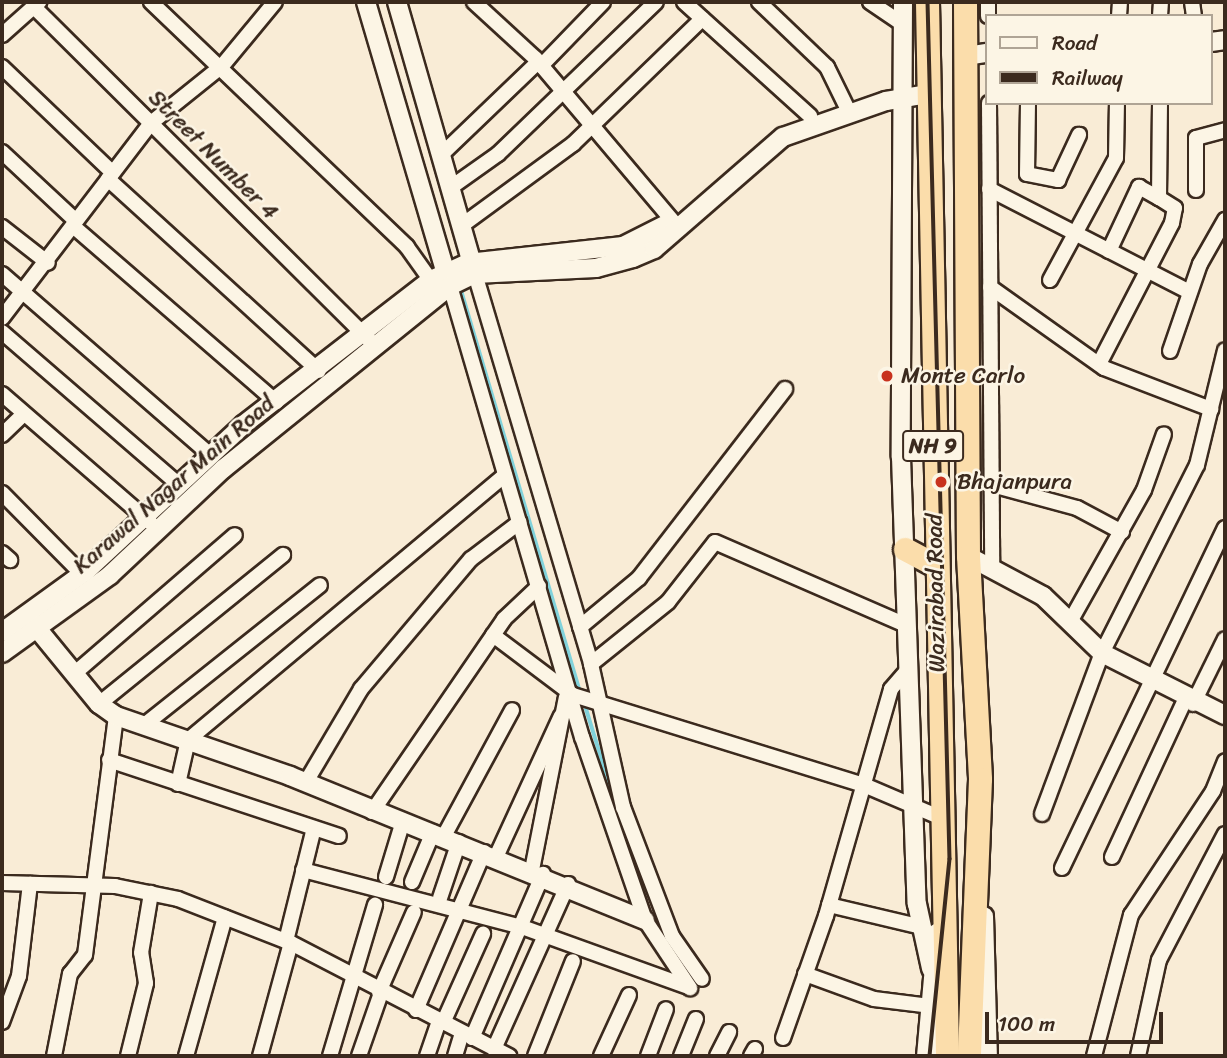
<!DOCTYPE html>
<style>
body{margin:0}
#map{position:relative;width:1227px;height:1058px;overflow:hidden;background:#f9ecd6;font-family:Sriracha,sans-serif}
div>[style]{position:absolute}
[style*='--x']{left:calc(var(--x)*1px);top:calc(var(--y)*1px);width:calc(var(--w)*1px);rotate:calc(var(--a)*1deg)}
.stream>*{height:3.5px;margin:-1.75px;padding:0 1.75px;transform-origin:1.75px;border-radius:1.75px;background:#81d2db}
.roads{filter:drop-shadow(2px 0 #3b2a1e) drop-shadow(-2px 0 #3b2a1e) drop-shadow(0 2px #3b2a1e) drop-shadow(0 -2px #3b2a1e)}
.minor>*{height:14px;margin:-7px;padding:0 7px;transform-origin:7px;border-radius:7px;background:#fcf5e5}
.tertiary>*{height:18px;margin:-9px;padding:0 9px;transform-origin:9px;border-radius:9px;background:#fcf5e5}
.secondary>*{height:19px;margin:-9.5px;padding:0 9.5px;transform-origin:9.5px;border-radius:9.5px;background:#fcf5e5}
.trunk>*{height:23px;margin:-11.5px;padding:0 11.5px;transform-origin:11.5px;border-radius:11.5px;background:#fbddab}
.rail>*{height:3.5px;margin:-1.75px;padding:0 1.75px;transform-origin:1.75px;border-radius:1.75px;background:#3b2a1e}
.dots>*{width:19px;height:19px;translate:-50% -50%;box-sizing:border-box;border:4px solid #fcf5e5;border-radius:50%}
span{translate:-50% -50%;white-space:nowrap;text-align:center;line-height:1.15;-webkit-text-stroke:5px #fcf5e5;paint-order:stroke}
.shield-label span{padding:2px 5px;background:#fcf5e5;border:2px solid;border-radius:5px;-webkit-text-stroke-width:0}
.shield-label{font-size:21px;color:#3b2a1e;font-weight:700}
.street-label{font-size:23px;color:#3b2a1e}
.poi-label{font-size:23px;color:#3b2a1e}
.left{translate:0 -50%;text-align:left}
.frame{position:absolute;inset:0;border:4px solid #3b2a1e;pointer-events:none}
.legend{position:absolute;left:985px;top:14px;width:228px;height:91px;box-sizing:border-box;background:#fcf5e5;border:2px solid #afa495;margin:0;padding:9px 12px;list-style:none;font-size:21px;color:#3b2a1e}
.legend li{display:flex;align-items:center;gap:14px;height:35px}
.legend b{width:35px;border:2px solid #afa495}
.scale{position:absolute;left:985px;top:1012px;width:178px;height:32px;box-sizing:border-box;border:4px solid #3b2a1e;border-top:0;padding-left:9px;font-size:21px;line-height:24px;white-space:nowrap;color:#3b2a1e;-webkit-text-stroke:5px #fcf5e5;paint-order:stroke}
</style>
<div id="map">
<div class="stream">
<i style="--x:375;--y:2;--w:274;--a:73.5"></i>
<i style="--x:461;--y:289;--w:422;--a:73.5"></i>
<i style="--x:584;--y:701;--w:133;--a:72.9"></i>
</div>
<div class="roads">
<div class="minor">
<i style="--x:151;--y:2;--w:354;--a:43.7"></i>
<i style="--x:407;--y:247;--w:52;--a:54.5"></i>
<i style="--x:474;--y:2;--w:83;--a:42.6"></i>
<i style="--x:535;--y:58;--w:221;--a:49.8"></i>
<i style="--x:684;--y:2;--w:170;--a:42.1"></i>
<i style="--x:759;--y:2;--w:94;--a:43.7"></i>
<i style="--x:827;--y:67;--w:52;--a:63.9"></i>
<i style="--x:870;--y:2;--w:40;--a:34"></i>
<i style="--x:988;--y:2;--w:14;--a:90"></i>
<i style="--x:1192;--y:2;--w:14;--a:82"></i>
<i style="--x:34;--y:7;--w:481;--a:44.8"></i>
<i style="--x:1119;--y:16;--w:14;--a:-86"></i>
<i style="--x:1160;--y:16;--w:14;--a:-86"></i>
<i style="--x:2;--y:35;--w:50;--a:-41.7"></i>
<i style="--x:541;--y:66;--w:89;--a:-45.9"></i>
<i style="--x:2;--y:67;--w:153;--a:43.7"></i>
<i style="--x:989;--y:103;--w:462;--a:89.6"></i>
<i style="--x:1028;--y:103;--w:71;--a:90.8"></i>
<i style="--x:1027;--y:174;--w:32;--a:11"></i>
<i style="--x:1058;--y:180;--w:50;--a:-65"></i>
<i style="--x:2;--y:152;--w:101;--a:43"></i>
<i style="--x:441;--y:155;--w:134;--a:-43.8"></i>
<i style="--x:108;--y:179;--w:285;--a:42.3"></i>
<i style="--x:450;--y:188;--w:59;--a:-35.3"></i>
<i style="--x:498;--y:154;--w:219;--a:-43.9"></i>
<i style="--x:989;--y:189;--w:225;--a:27.2"></i>
<i style="--x:1196;--y:190;--w:52;--a:-90"></i>
<i style="--x:1196;--y:138;--w:30;--a:-15"></i>
<i style="--x:73;--y:226;--w:269;--a:40.9"></i>
<i style="--x:461;--y:226;--w:139;--a:-36.2"></i>
<i style="--x:573;--y:144;--w:180;--a:-44.1"></i>
<i style="--x:2;--y:227;--w:58;--a:38"></i>
<i style="--x:1109;--y:251;--w:71;--a:-64.9"></i>
<i style="--x:1139;--y:187;--w:23;--a:29"></i>
<i style="--x:2;--y:274;--w:276;--a:41"></i>
<i style="--x:475;--y:274;--w:407;--a:73.4"></i>
<i style="--x:591;--y:664;--w:147;--a:77.4"></i>
<i style="--x:623;--y:807;--w:138;--a:69.2"></i>
<i style="--x:672;--y:936;--w:52;--a:55.1"></i>
<i style="--x:1050;--y:280;--w:139;--a:-61.6"></i>
<i style="--x:1116;--y:158;--w:55;--a:-89"></i>
<i style="--x:450;--y:286;--w:470;--a:73.7"></i>
<i style="--x:582;--y:737;--w:194;--a:71"></i>
<i style="--x:645;--y:920;--w:82;--a:56.5"></i>
<i style="--x:990;--y:287;--w:140;--a:35.4"></i>
<i style="--x:1104;--y:368;--w:115;--a:21"></i>
<i style="--x:2;--y:318;--w:245;--a:-52.6"></i>
<i style="--x:151;--y:123;--w:91;--a:-38.8"></i>
<i style="--x:222;--y:66;--w:83;--a:-50.4"></i>
<i style="--x:2;--y:332;--w:233;--a:40.8"></i>
<i style="--x:1170;--y:351;--w:92;--a:-71"></i>
<i style="--x:1200;--y:264;--w:51;--a:-60.4"></i>
<i style="--x:1099;--y:364;--w:159;--a:-62.6"></i>
<i style="--x:1172;--y:223;--w:15;--a:-79"></i>
<i style="--x:1175;--y:208;--w:19;--a:-148"></i>
<i style="--x:1159;--y:198;--w:95;--a:-89.4"></i>
<i style="--x:2;--y:394;--w:197;--a:40.9"></i>
<i style="--x:2;--y:435;--w:30;--a:-44"></i>
<i style="--x:992;--y:485;--w:88;--a:15.1"></i>
<i style="--x:1077;--y:508;--w:51;--a:28.1"></i>
<i style="--x:2;--y:493;--w:114;--a:45.4"></i>
<i style="--x:2;--y:553;--w:11;--a:41"></i>
<i style="--x:1071;--y:620;--w:149;--a:-60.7"></i>
<i style="--x:1144;--y:490;--w:59;--a:-70.3"></i>
<i style="--x:580;--y:627;--w:77;--a:-39.7"></i>
<i style="--x:639;--y:578;--w:239;--a:-52.3"></i>
<i style="--x:493;--y:635;--w:100;--a:36.9"></i>
<i style="--x:573;--y:695;--w:305;--a:17.2"></i>
<i style="--x:864;--y:785;--w:82;--a:23.1"></i>
<i style="--x:591;--y:664;--w:99;--a:-38.8"></i>
<i style="--x:668;--y:602;--w:76;--a:-51.9"></i>
<i style="--x:715;--y:542;--w:210;--a:23.5"></i>
<i style="--x:75;--y:673;--w:211;--a:-40.8"></i>
<i style="--x:99;--y:704;--w:237;--a:-39"></i>
<i style="--x:1193;--y:704;--w:72;--a:-63.8"></i>
<i style="--x:143;--y:726;--w:226;--a:-38.5"></i>
<i style="--x:109;--y:760;--w:242;--a:18.3"></i>
<i style="--x:306;--y:782;--w:108;--a:-59.4"></i>
<i style="--x:361;--y:689;--w:170;--a:-49.8"></i>
<i style="--x:471;--y:559;--w:61;--a:-37.1"></i>
<i style="--x:178;--y:784;--w:45;--a:-77.2"></i>
<i style="--x:188;--y:740;--w:413;--a:-39.9"></i>
<i style="--x:372;--y:812;--w:234;--a:-55.6"></i>
<i style="--x:504;--y:619;--w:48;--a:-43.3"></i>
<i style="--x:1042;--y:814;--w:172;--a:-69.6"></i>
<i style="--x:1102;--y:653;--w:211;--a:-63.2"></i>
<i style="--x:1197;--y:465;--w:118;--a:-76.3"></i>
<i style="--x:444;--y:836;--w:143;--a:-61.6"></i>
<i style="--x:496;--y:857;--w:155;--a:-65.3"></i>
<i style="--x:1112;--y:857;--w:173;--a:-65.1"></i>
<i style="--x:1062;--y:868;--w:377;--a:-64.4"></i>
<i style="--x:303;--y:870;--w:226;--a:14.6"></i>
<i style="--x:522;--y:927;--w:177;--a:19.8"></i>
<i style="--x:532;--y:870;--w:176;--a:-78.9"></i>
<i style="--x:386;--y:877;--w:59;--a:-73.1"></i>
<i style="--x:412;--y:882;--w:54;--a:-67.2"></i>
<i style="--x:2;--y:883;--w:113;--a:1.5"></i>
<i style="--x:115;--y:886;--w:64;--a:11.7"></i>
<i style="--x:178;--y:899;--w:121;--a:21.3"></i>
<i style="--x:291;--y:943;--w:246;--a:27.4"></i>
<i style="--x:440;--y:898;--w:59;--a:-71.3"></i>
<i style="--x:829;--y:905;--w:96;--a:13.3"></i>
<i style="--x:286;--y:941;--w:116;--a:-76.1"></i>
<i style="--x:805;--y:974;--w:73;--a:19.9"></i>
<i style="--x:874;--y:999;--w:56;--a:7.1"></i>
<i style="--x:379;--y:992;--w:87;--a:-66.4"></i>
<i style="--x:416;--y:1010;--w:172;--a:-66.7"></i>
<i style="--x:2;--y:1022;--w:49;--a:-69.7"></i>
<i style="--x:19;--y:976;--w:93;--a:-83.2"></i>
<i style="--x:443;--y:1023;--w:98;--a:-65.8"></i>
<i style="--x:472;--y:1038;--w:179;--a:-66.6"></i>
<i style="--x:783;--y:1038;--w:129;--a:-70.6"></i>
<i style="--x:826;--y:916;--w:236;--a:-74"></i>
<i style="--x:891;--y:689;--w:29;--a:-49"></i>
<i style="--x:494;--y:1049;--w:181;--a:-65.8"></i>
<i style="--x:54;--y:1056;--w:84;--a:-79"></i>
<i style="--x:70;--y:974;--w:24;--a:-52"></i>
<i style="--x:85;--y:955;--w:241;--a:-82.6"></i>
<i style="--x:128;--y:1056;--w:75;--a:-76.1"></i>
<i style="--x:146;--y:983;--w:30;--a:-99"></i>
<i style="--x:141;--y:953;--w:61;--a:-80.5"></i>
<i style="--x:186;--y:1056;--w:144;--a:-74.3"></i>
<i style="--x:260;--y:1056;--w:117;--a:-74.7"></i>
<i style="--x:330;--y:1056;--w:158;--a:-73.4"></i>
<i style="--x:359;--y:1056;--w:67;--a:-70.8"></i>
<i style="--x:427;--y:1056;--w:37;--a:-71"></i>
<i style="--x:455;--y:1056;--w:24;--a:-73"></i>
<i style="--x:535;--y:1056;--w:102;--a:-68.2"></i>
<i style="--x:601;--y:1056;--w:67;--a:-65.3"></i>
<i style="--x:648;--y:1056;--w:50;--a:-69"></i>
<i style="--x:681;--y:1056;--w:40;--a:-68"></i>
<i style="--x:717;--y:1056;--w:27;--a:-63"></i>
<i style="--x:751;--y:1056;--w:8;--a:-60"></i>
<i style="--x:1094;--y:1056;--w:146;--a:-75.3"></i>
<i style="--x:1131;--y:915;--w:149;--a:-56.5"></i>
<i style="--x:1213;--y:791;--w:32;--a:-68"></i>
<i style="--x:1138;--y:1056;--w:98;--a:-77.7"></i>
<i style="--x:1159;--y:960;--w:142;--a:-62.4"></i>
</div>
<div class="tertiary">
<i style="--x:366;--y:2;--w:294;--a:73.6"></i>
<i style="--x:397;--y:2;--w:283;--a:74"></i>
<i style="--x:903;--y:2;--w:455;--a:90.3"></i>
<i style="--x:901;--y:457;--w:447;--a:88"></i>
<i style="--x:917;--y:904;--w:66;--a:77.7"></i>
<i style="--x:1211;--y:42;--w:14;--a:-8"></i>
<i style="--x:967;--y:56;--w:20;--a:-9"></i>
<i style="--x:968;--y:556;--w:85;--a:28.1"></i>
<i style="--x:1043;--y:596;--w:82;--a:44"></i>
<i style="--x:1102;--y:653;--w:138;--a:26.8"></i>
<i style="--x:31;--y:621;--w:107;--a:50.7"></i>
<i style="--x:99;--y:704;--w:21;--a:35"></i>
<i style="--x:116;--y:716;--w:184;--a:19"></i>
<i style="--x:290;--y:776;--w:383;--a:22.1"></i>
<i style="--x:2;--y:632;--w:102;--a:-35.9"></i>
<i style="--x:85;--y:572;--w:216;--a:-42.9"></i>
<i style="--x:243;--y:425;--w:235;--a:-37.7"></i>
<i style="--x:429;--y:281;--w:43;--a:-24.8"></i>
<i style="--x:468;--y:263;--w:156;--a:-6.3"></i>
<i style="--x:623;--y:246;--w:51;--a:-26.6"></i>
<i style="--x:2;--y:653;--w:133;--a:-35.8"></i>
<i style="--x:110;--y:575;--w:155;--a:-43.2"></i>
<i style="--x:223;--y:469;--w:292;--a:-38.9"></i>
<i style="--x:450;--y:286;--w:28;--a:-26"></i>
<i style="--x:475;--y:274;--w:121;--a:-2.8"></i>
<i style="--x:596;--y:268;--w:38;--a:-15"></i>
<i style="--x:633;--y:258;--w:23;--a:-23"></i>
<i style="--x:654;--y:249;--w:171;--a:-41"></i>
<i style="--x:783;--y:137;--w:109;--a:-19.3"></i>
<i style="--x:886;--y:101;--w:43;--a:-9.5"></i>
</div>
<div class="secondary">
<i style="--x:983;--y:916;--w:140;--a:88.4"></i>
<i style="--x:926;--y:1056;--w:124;--a:-84.9"></i>
</div>
<div class="trunk">
<i style="--x:927;--y:2;--w:1054;--a:88.91"></i>
<i style="--x:965;--y:2;--w:554;--a:89.69"></i>
<i style="--x:968;--y:556;--w:223;--a:86.9"></i>
<i style="--x:980;--y:779;--w:277;--a:92.3"></i>
<i style="--x:905;--y:549;--w:34;--a:28"></i>
</div>
</div>
<div class="rail">
<i style="--x:928;--y:2;--w:857;--a:88.53"></i>
<i style="--x:950;--y:859;--w:198;--a:95.8"></i>
</div>
<div class="dots">
<i style="left:887px;top:376px;background:#c8321e"></i>
<i style="left:941px;top:482px;background:#c8321e"></i>
</div>
<div class="shield-label">
<span style="left:933px;top:446px">NH 9</span>
</div>
<div class="street-label">
<span style="left:213px;top:155px;rotate:45deg">Street Number 4</span>
<span style="left:174px;top:485px;rotate:-41deg">Karawal Nagar Main Road</span>
<span style="left:936px;top:593px;rotate:-91deg">Wazirabad Road</span>
</div>
<div class="poi-label">
<span class="left" style="left:901px;top:376px">Monte Carlo</span>
<span class="left" style="left:957px;top:482px">Bhajanpura</span>
</div>
<div class="frame"></div>
<ul class="legend">
<li><b style="height:9px;background:#fcf5e5"></b>Road</li>
<li><b style="height:9px;background:#3b2a1e"></b>Railway</li>
</ul>
<div class="scale">100 m</div>
</div>
